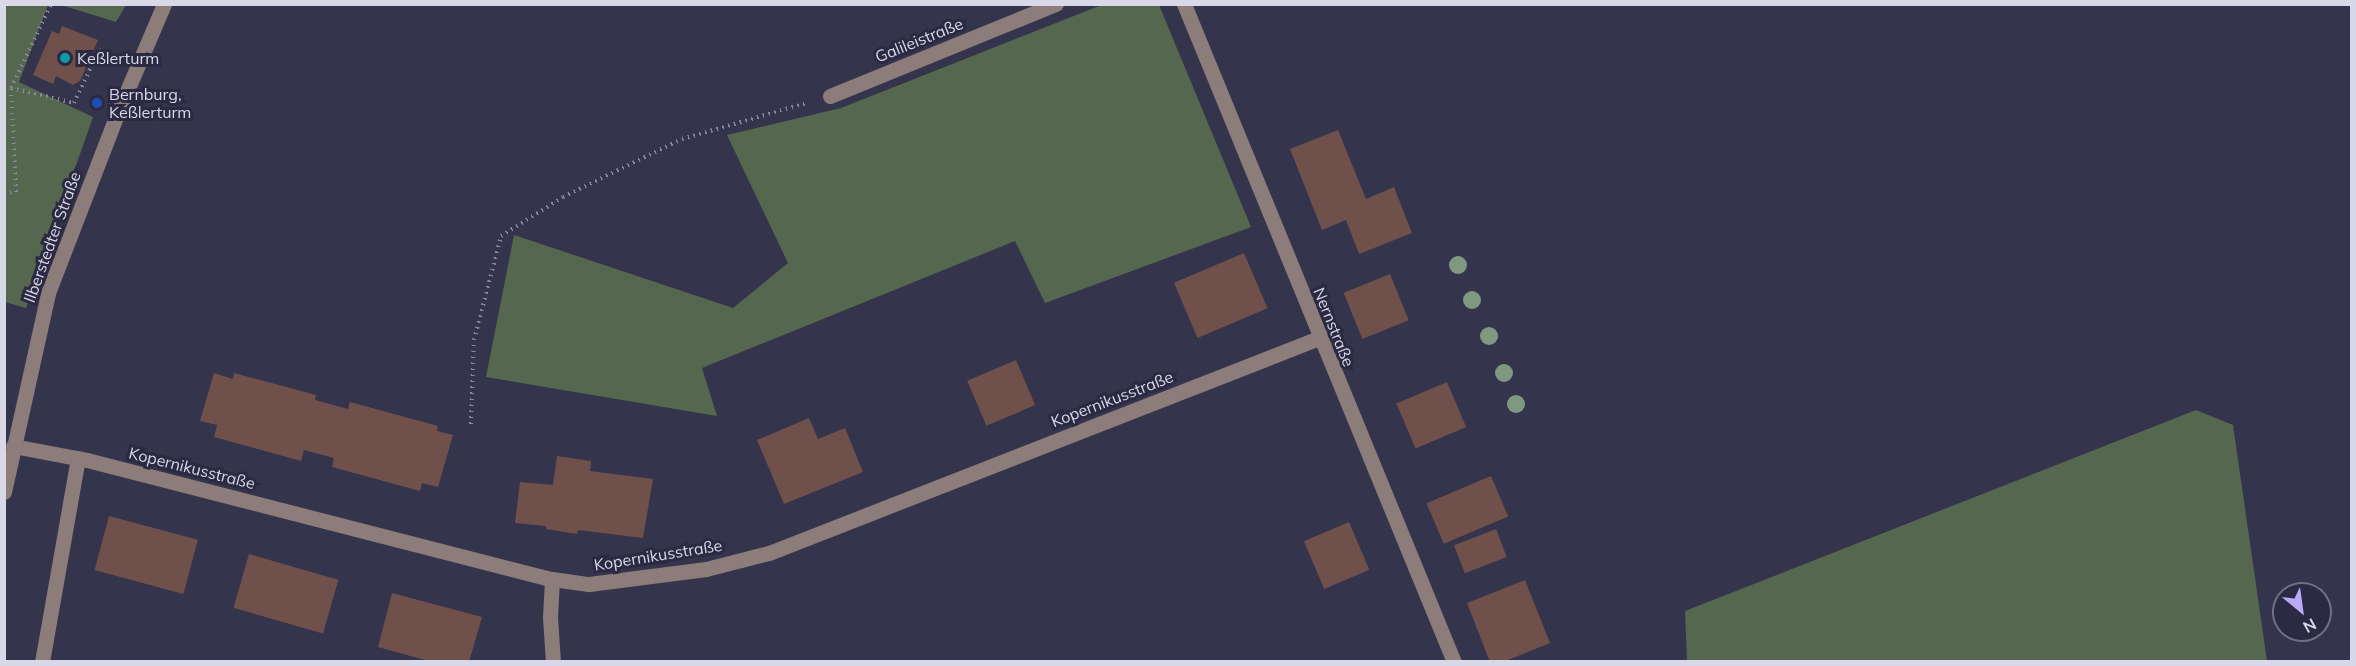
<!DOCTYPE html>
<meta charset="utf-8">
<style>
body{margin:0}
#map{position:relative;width:2356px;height:666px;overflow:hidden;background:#35344d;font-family:Mulish,sans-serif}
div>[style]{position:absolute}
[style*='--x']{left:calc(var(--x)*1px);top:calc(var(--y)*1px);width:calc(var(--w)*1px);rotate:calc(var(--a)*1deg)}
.green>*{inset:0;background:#55674e}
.building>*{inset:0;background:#70504b;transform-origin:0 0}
.path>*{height:4px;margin-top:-2px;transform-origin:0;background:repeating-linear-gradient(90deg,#88889c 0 1.5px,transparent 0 6px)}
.minor>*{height:15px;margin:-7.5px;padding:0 7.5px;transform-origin:7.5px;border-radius:7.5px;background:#8c7c7a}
.trees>*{width:18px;height:18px;margin:-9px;border-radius:50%;background:#7f9980}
.dots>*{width:16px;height:16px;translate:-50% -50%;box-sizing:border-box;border:3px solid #2b2a42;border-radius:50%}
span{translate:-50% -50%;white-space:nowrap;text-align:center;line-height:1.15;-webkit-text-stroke:6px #2b2a42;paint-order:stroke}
.street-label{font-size:16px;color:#d8d8e8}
.poi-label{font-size:16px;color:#d8d8e8}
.left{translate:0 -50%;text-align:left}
.frame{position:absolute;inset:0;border:6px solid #d8d8e8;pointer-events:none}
.north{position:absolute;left:2272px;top:582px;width:60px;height:60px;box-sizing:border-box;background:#2b2a42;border:2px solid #707084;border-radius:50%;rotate:151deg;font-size:16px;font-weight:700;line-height:24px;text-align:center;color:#d8d8e8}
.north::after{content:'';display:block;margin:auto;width:21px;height:27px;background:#bbaaf6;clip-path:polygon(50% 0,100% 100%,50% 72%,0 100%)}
</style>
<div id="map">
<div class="green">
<i style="clip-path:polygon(1104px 4px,1159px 5px,1251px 227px,1045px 303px,1015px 241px,702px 368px,717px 416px,486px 377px,514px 235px,733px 308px,788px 263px,727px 135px,841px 108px)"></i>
<i style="clip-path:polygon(4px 5px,48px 5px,19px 82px,93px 117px,26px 308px,5px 302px)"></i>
<i style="clip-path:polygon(61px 5px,126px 4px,126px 5px,116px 22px)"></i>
<i style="clip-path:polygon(2196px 410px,2233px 425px,2267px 661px,1687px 661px,1685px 611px)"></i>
</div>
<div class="building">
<i style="clip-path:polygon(62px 26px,98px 40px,80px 81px,73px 85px,56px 76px,53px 84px,33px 75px,52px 31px,59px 34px)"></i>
<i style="clip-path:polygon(1338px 130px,1366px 199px,1394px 187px,1412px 233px,1359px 254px,1346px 220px,1322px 230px,1290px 149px)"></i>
<i style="left:1244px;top:253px;width:60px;height:76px;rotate:67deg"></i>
<i style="left:1390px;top:274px;width:50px;height:50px;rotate:68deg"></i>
<i style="left:1016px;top:360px;width:49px;height:53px;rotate:67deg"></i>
<i style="clip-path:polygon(214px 373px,233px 379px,234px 373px,316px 395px,315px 400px,348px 409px,350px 402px,438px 426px,437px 431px,453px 435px,438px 487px,422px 483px,420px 491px,332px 467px,334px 458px,304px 450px,301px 461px,214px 437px,217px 425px,200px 421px)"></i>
<i style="left:1447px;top:382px;width:49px;height:55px;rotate:67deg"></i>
<i style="clip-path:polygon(809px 418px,818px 439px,845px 428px,863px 472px,784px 504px,757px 440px)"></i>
<i style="clip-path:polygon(557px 456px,591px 461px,590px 471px,653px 479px,643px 538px,578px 530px,577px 534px,546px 529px,546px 526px,515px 523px,520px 482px,553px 485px)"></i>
<i style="left:1491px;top:476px;width:44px;height:70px;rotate:67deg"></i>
<i style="left:109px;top:516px;width:92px;height:56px;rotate:15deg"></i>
<i style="left:1349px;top:522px;width:52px;height:49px;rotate:67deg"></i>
<i style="left:1496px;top:529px;width:30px;height:45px;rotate:69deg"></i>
<i style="left:249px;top:554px;width:93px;height:56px;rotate:16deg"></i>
<i style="clip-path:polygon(1525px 580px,1550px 643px,1503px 662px,1490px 662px,1467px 603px)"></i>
<i style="clip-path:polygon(392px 593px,482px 617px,469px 662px,432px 662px,378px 647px)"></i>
</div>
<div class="path">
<i style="--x:11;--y:88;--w:65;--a:13.4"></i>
<i style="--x:74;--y:103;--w:59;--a:-64.7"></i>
<i style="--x:99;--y:50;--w:19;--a:28"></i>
<i style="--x:4;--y:193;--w:12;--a:-5"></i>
<i style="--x:16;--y:192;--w:104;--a:-92.8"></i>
<i style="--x:11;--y:88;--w:93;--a:-64.5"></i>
<i style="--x:471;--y:424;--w:84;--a:-88"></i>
<i style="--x:474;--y:340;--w:107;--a:-75.4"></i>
<i style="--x:501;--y:236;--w:73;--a:-32.2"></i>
<i style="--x:563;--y:197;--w:132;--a:-26"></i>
<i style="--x:682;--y:139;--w:130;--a:-16.1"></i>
</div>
<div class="minor">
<i style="--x:1184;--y:4;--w:711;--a:67.69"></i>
<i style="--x:830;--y:96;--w:244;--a:-22.2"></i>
<i style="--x:13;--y:446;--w:75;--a:10.7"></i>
<i style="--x:87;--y:460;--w:480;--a:14.4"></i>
<i style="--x:552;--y:579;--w:37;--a:8"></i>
<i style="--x:589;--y:584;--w:118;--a:-7.3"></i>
<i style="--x:706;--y:569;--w:65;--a:-14.3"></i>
<i style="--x:769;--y:553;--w:591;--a:-21.35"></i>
<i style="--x:4;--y:492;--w:204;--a:-77.5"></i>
<i style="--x:48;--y:293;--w:194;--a:-68.9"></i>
<i style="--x:118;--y:112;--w:117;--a:-66.9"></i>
<i style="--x:552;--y:579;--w:38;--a:93"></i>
<i style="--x:550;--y:617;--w:45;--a:86.2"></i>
<i style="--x:42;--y:662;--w:207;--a:-80"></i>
</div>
<div class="trees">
<i style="left:1458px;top:265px"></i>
<i style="left:1472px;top:300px"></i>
<i style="left:1489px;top:336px"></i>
<i style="left:1504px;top:373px"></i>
<i style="left:1516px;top:404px"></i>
</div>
<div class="dots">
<i style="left:65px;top:58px;background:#0f9aa8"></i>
<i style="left:97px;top:103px;background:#1a4fb4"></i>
</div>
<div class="street-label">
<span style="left:919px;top:40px;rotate:-22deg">Galileistraße</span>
<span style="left:52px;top:237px;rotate:-70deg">Ilberstedter Straße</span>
<span style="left:1334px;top:327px;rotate:68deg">Nernstraße</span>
<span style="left:1112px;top:399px;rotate:-21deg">Kopernikusstraße</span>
<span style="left:192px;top:468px;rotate:14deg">Kopernikusstraße</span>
<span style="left:658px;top:555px;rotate:-9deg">Kopernikusstraße</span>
</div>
<div class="poi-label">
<span class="left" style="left:77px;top:58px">Keßlerturm</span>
<span class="left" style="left:109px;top:103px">Bernburg,<br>Keßlerturm</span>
</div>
<div class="frame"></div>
<div class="north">N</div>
</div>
